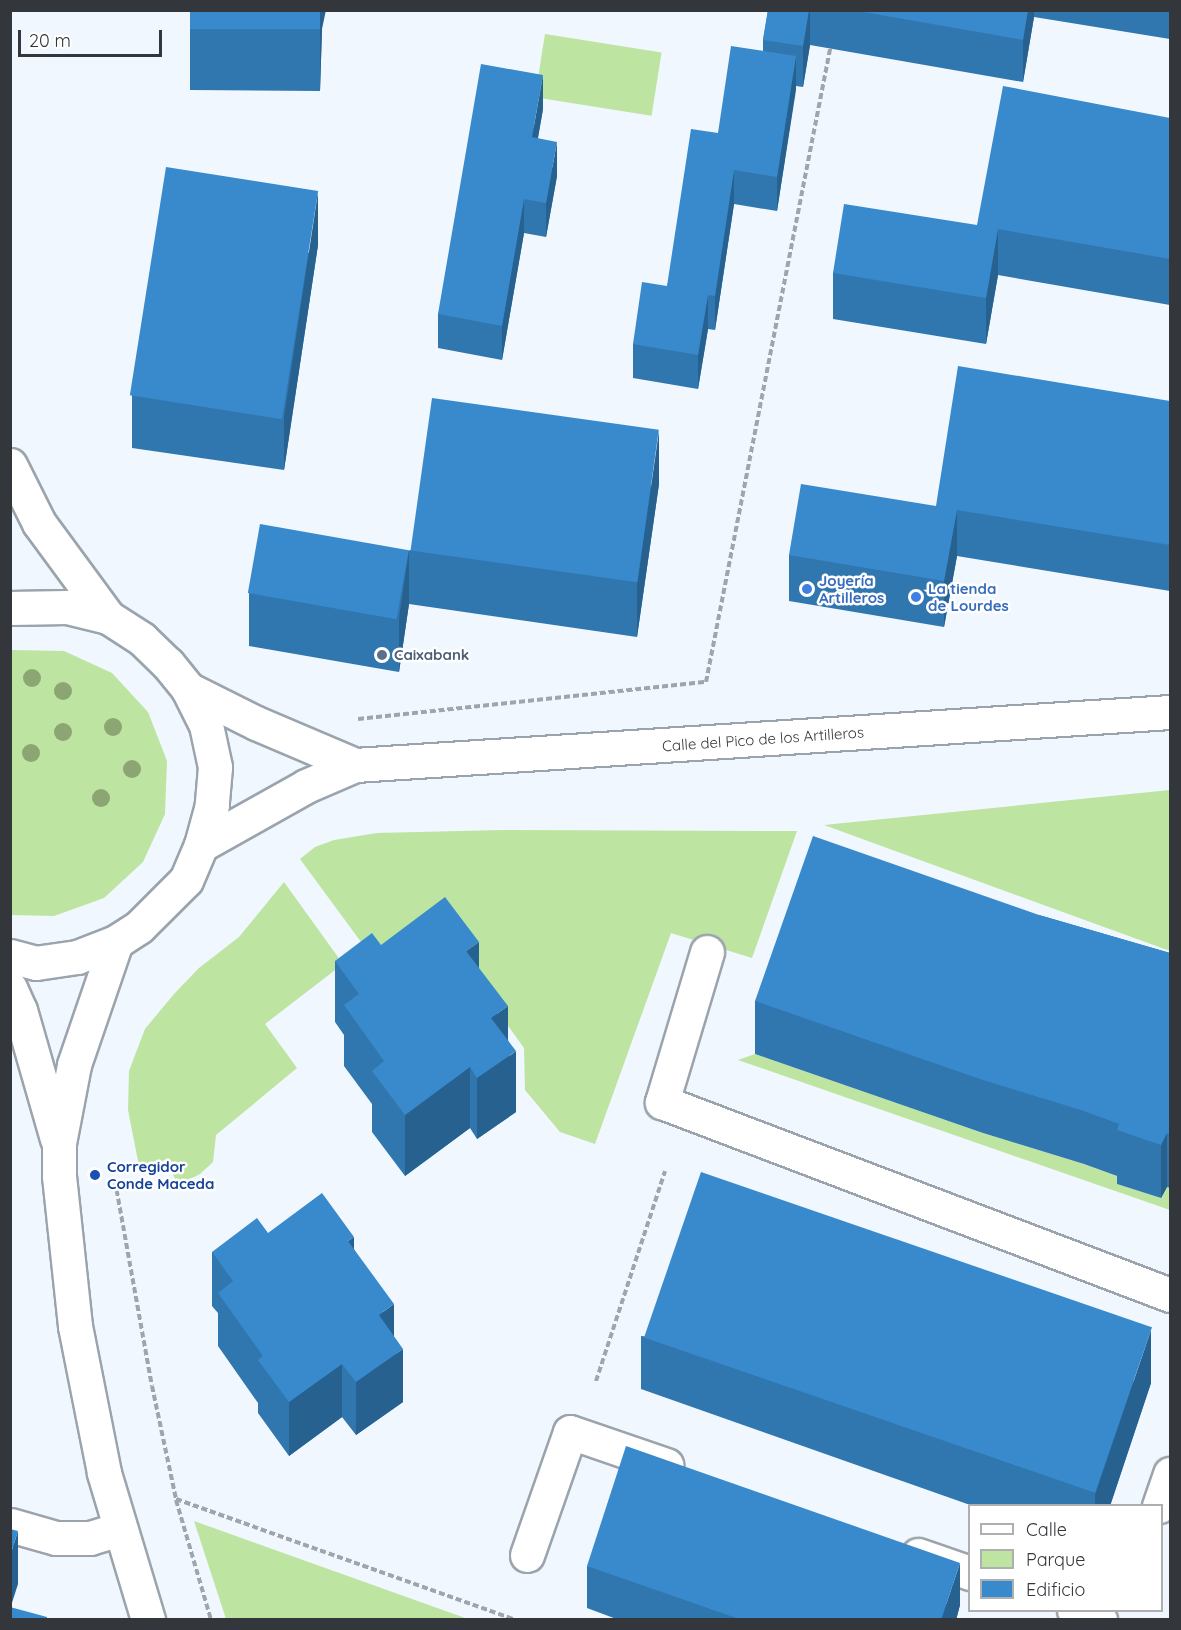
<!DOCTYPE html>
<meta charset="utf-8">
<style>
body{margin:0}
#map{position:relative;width:1181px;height:1630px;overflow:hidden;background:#f0f7fe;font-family:Quicksand,sans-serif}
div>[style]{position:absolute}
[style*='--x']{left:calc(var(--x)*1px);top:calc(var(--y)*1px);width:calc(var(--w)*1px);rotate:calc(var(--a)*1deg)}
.green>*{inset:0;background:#bde4a0;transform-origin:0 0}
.path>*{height:4px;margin-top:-2px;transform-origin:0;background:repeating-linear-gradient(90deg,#a0a5ab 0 6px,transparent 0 9px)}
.roads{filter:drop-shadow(2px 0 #9ba4ac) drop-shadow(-2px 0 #9ba4ac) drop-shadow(0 2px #9ba4ac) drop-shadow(0 -2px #9ba4ac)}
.minor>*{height:33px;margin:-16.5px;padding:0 16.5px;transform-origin:16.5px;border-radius:16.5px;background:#fff}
.trees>*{width:18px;height:18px;margin:-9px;border-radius:50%;background:#8ca673}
.wall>*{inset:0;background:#3077af}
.shaded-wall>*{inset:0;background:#27618f}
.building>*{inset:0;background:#388acc;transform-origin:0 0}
.dots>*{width:16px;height:16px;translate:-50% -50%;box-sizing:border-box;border:3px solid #fff;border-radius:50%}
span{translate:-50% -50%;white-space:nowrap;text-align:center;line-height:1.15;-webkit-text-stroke:5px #fff;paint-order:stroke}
.shop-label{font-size:15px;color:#366cbe;font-weight:700}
.left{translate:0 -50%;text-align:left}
.service-label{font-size:15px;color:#4e5e75;font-weight:700}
.street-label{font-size:15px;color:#33363a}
.transit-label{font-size:15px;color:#164399;font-weight:700}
.frame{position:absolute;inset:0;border:12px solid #33363a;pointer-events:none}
.legend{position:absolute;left:968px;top:1504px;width:195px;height:108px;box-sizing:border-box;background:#fff;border:2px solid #adafb0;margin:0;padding:8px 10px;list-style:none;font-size:18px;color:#33363a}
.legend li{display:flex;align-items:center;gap:12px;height:30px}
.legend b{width:30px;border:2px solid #adafb0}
.scale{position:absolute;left:18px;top:30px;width:144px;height:27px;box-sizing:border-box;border:3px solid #33363a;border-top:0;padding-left:8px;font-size:18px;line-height:21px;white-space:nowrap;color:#33363a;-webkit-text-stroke:4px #fff;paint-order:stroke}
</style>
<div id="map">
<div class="green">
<i style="left:545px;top:34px;width:118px;height:64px;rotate:9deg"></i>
<i style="clip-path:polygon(10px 650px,64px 651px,112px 673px,148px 712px,167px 761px,165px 814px,143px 862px,104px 898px,54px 916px,11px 915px)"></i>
<i style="clip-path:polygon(1170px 790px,1170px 951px,824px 825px)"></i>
<i style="clip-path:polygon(502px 830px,797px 831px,752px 958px,671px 933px,595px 1144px,560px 1132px,525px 1090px,524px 1048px,446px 940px,389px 980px,300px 859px,315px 847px,334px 840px,377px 833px)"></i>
<i style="clip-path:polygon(284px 882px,343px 964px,265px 1024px,297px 1068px,216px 1135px,213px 1162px,200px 1174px,178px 1185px,166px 1160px,139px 1166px,128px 1110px,129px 1071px,145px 1029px,174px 994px,199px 968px,239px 937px)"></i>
<i style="clip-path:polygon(755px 1054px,983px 1133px,1084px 1164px,1119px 1177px,1117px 1184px,1161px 1198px,1167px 1187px,1170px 1188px,1170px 1210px,738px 1060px)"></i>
<i style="clip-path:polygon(194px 1521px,468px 1619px,226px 1619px)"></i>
</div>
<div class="path">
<i style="--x:358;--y:719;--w:350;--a:-6.1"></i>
<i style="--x:706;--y:682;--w:650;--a:-78.91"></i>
<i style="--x:115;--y:1181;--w:208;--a:79.8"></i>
<i style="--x:152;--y:1386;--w:116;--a:78"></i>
<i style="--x:176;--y:1499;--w:360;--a:19.6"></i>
<i style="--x:596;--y:1381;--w:221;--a:-71.8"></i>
<i style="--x:176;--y:1500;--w:125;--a:73.7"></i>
</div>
<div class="roads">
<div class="minor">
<i style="--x:10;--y:465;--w:65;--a:63.4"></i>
<i style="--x:39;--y:523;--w:117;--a:53.7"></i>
<i style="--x:10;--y:608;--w:57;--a:-1"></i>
<i style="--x:67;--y:607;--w:42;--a:13.7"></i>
<i style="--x:108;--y:617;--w:40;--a:32.9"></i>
<i style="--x:142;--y:639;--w:36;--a:44"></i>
<i style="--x:168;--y:664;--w:32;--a:51"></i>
<i style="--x:188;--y:689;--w:40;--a:63.4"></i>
<i style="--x:206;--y:725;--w:43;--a:77.9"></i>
<i style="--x:215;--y:767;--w:38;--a:95"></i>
<i style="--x:212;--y:805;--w:41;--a:105.4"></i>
<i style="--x:201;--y:845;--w:38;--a:113"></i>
<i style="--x:186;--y:880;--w:66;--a:135"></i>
<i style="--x:139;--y:927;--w:27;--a:147"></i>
<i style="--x:116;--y:942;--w:42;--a:159"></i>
<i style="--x:77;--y:957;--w:41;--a:171.7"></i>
<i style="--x:36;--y:963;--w:27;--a:-165"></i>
<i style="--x:188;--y:689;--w:76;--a:26.6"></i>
<i style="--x:256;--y:723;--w:108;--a:23"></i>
<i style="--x:201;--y:845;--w:120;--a:-29.3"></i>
<i style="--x:306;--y:786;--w:53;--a:-23.2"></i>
<i style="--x:355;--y:765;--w:817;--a:-3.72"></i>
<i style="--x:116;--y:942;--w:130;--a:108.9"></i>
<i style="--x:74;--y:1065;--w:79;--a:100.9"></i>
<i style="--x:59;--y:1143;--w:33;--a:90"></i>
<i style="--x:59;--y:1176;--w:151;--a:83.9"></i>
<i style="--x:75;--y:1326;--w:150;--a:78.8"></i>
<i style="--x:104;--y:1473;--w:153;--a:73.3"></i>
<i style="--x:707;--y:952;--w:157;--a:106.7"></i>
<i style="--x:662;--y:1102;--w:543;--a:20.8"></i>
<i style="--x:10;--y:988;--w:24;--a:66"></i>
<i style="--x:20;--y:1010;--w:134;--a:74"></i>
<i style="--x:1159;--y:1506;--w:34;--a:-71"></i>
<i style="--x:10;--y:1525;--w:48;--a:15.8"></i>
<i style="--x:56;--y:1538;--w:34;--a:0"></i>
<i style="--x:90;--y:1538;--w:30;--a:-17"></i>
<i style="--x:527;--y:1555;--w:130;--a:-70.7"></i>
<i style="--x:570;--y:1432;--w:102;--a:19"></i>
<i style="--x:918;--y:1555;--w:55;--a:19.1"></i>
<i style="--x:1074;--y:1610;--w:28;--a:21"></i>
</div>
</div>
<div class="trees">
<i style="left:32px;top:678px"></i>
<i style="left:63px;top:691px"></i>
<i style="left:113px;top:727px"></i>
<i style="left:63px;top:732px"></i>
<i style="left:31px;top:753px"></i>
<i style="left:132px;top:769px"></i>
<i style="left:101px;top:798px"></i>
</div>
<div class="wall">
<i style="clip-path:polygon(190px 10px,322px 29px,320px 91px,190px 90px)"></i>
<i style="clip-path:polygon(768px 10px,1170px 10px,1170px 39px,1034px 17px,1023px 82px,810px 45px,803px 87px,796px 86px,777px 211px,734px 204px,715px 330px,708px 329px,698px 389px,633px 378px,633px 344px,667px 286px,718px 133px,763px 51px,763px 40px)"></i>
<i style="clip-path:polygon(543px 109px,538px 138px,557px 176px,546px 237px,524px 233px,502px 360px,438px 348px,438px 314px)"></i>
<i style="clip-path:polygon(1170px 118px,1170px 305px,998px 275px,986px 344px,833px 319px,833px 273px,977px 225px)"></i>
<i style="clip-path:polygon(318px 245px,284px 470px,132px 448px,132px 395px)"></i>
<i style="clip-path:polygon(1170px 401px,1170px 591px,957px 556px,944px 627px,789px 601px,789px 555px,936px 506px)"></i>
<i style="clip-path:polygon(659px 484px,637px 637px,409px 604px,399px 672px,249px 646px,249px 593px)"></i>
<i style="clip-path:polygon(1039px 915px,1170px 953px,1170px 1188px,1167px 1187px,1161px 1198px,1117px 1184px,1117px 1176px,1084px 1164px,983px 1133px,755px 1054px,755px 1001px)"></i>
<i style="clip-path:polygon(381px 945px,479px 969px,508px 1040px,516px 1112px,477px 1139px,470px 1128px,405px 1176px,372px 1132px,372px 1104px,344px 1066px,344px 1035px,335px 1022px,335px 961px)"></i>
<i style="clip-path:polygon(268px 1233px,354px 1249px,394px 1337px,403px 1402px,356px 1435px,342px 1417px,289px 1456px,258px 1413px,258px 1403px,218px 1346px,218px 1313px,212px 1306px,212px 1252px)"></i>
<i style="clip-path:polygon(641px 1336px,1151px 1383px,1110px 1506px,973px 1506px,641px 1389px)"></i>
<i style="clip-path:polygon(587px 1566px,960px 1605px,956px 1620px,619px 1620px,587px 1608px)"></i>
</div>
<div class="shaded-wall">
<i style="clip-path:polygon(320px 10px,326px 10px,322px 29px,320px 91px)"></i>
<i style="clip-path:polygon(809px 10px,810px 10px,810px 45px,803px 87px,803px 46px)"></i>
<i style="clip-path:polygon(1028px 10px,1034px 10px,1034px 17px,1023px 82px,1023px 40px)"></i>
<i style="clip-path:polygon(796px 56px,796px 90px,777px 211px,777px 177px)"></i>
<i style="clip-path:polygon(543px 75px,543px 109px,532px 171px,532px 137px)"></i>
<i style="clip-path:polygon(557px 142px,557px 176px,546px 237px,546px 203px)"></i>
<i style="clip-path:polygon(734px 170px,734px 204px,715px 330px,715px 296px)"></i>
<i style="clip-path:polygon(318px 192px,318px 245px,284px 470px,284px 417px)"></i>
<i style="clip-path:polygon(524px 199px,524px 233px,502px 360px,502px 326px)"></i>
<i style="clip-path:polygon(998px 229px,998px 275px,986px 344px,986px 298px)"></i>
<i style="clip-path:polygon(708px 295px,708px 329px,698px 389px,698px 355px)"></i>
<i style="clip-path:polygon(659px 431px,659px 484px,637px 637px,637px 584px)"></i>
<i style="clip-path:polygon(957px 510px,957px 556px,944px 627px,944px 581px)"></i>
<i style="clip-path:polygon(409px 550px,409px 604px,399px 672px,399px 618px)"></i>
<i style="clip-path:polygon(479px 942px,479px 1003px,466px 951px)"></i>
<i style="clip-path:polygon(508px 1006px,508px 1057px,516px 1051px,516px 1112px,477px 1139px,477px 1078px,491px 1018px)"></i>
<i style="clip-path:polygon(470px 1067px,470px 1128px,405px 1176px,405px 1115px)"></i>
<i style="clip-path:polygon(1167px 1133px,1167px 1187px,1161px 1198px,1161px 1145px)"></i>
<i style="clip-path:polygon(354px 1237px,354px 1290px,348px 1241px)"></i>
<i style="clip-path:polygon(394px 1304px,394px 1355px,403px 1349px,403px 1402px,356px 1435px,356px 1382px,379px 1315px)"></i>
<i style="clip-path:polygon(1151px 1330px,1151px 1383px,1110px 1506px,1095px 1506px,1095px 1495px)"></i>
<i style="clip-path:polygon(342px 1364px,342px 1417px,289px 1456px,289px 1402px)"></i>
<i style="clip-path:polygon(18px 1531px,18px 1584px,10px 1609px,10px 1556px)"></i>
<i style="clip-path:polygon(960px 1563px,960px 1605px,956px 1620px,941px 1620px)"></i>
</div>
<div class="building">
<i style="left:190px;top:10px;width:130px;height:19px"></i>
<i style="clip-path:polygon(768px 10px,809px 10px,803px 46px,763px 40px)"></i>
<i style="clip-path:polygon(852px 10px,1028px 10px,1023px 40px)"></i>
<i style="clip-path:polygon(731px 46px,796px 56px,777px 177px,734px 170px,715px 296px,708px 295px,698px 355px,633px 344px,642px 282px,667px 286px,691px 129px,718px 133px)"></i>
<i style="clip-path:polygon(481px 64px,543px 75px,532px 137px,557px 142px,546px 203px,524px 199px,502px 326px,438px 314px)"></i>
<i style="clip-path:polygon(1003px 86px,1170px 118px,1170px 259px,998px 229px,986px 298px,833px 273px,844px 204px,977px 225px)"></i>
<i style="left:166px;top:167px;width:154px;height:231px;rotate:9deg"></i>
<i style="clip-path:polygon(958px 366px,1170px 401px,1170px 545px,957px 510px,944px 581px,789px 555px,801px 484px,936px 506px)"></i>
<i style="left:432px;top:398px;width:229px;height:154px;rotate:8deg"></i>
<i style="left:260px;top:524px;width:151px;height:70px;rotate:10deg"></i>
<i style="clip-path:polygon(813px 836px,1039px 915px,1170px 953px,1170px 1135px,1167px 1133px,1161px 1145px,1117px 1130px,1119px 1124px,1084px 1111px,983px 1080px,755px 1001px)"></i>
<i style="clip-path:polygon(445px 897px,479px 942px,466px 951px,508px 1006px,491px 1018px,516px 1051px,477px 1078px,470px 1067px,405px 1115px,372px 1071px,384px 1061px,344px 1005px,359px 994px,335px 961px,372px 933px,381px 945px)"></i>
<i style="left:701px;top:1172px;width:477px;height:175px;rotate:19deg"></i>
<i style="clip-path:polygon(322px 1193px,354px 1237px,348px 1241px,394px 1304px,379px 1315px,403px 1349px,356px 1382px,342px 1364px,289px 1402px,258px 1360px,263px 1356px,218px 1293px,233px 1281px,212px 1252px,257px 1218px,268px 1233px)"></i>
<i style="clip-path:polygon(626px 1446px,960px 1563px,941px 1620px,742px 1620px,587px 1566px)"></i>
<i style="clip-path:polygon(10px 1529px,18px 1531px,10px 1556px)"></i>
<i style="clip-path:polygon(10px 1607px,47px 1617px,47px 1620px,10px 1620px)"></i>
</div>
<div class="dots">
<i style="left:807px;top:589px;background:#3f7fe0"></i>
<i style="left:916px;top:597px;background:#3f7fe0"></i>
<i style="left:382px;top:655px;background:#5c6f8a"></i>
<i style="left:95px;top:1175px;background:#1a4fb4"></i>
</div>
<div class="shop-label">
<span class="left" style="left:819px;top:589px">Joyería<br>Artilleros</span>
<span class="left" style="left:928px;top:597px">La tienda<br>de Lourdes</span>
</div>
<div class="service-label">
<span class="left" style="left:394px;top:655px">Caixabank</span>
</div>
<div class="street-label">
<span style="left:763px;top:739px;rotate:-4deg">Calle del Pico de los Artilleros</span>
</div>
<div class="transit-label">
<span class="left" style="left:107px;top:1175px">Corregidor<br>Conde Maceda</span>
</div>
<div class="frame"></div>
<ul class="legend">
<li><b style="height:8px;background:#fff"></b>Calle</li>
<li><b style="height:16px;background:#bde4a0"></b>Parque</li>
<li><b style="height:16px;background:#388acc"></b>Edificio</li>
</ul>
<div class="scale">20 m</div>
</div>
